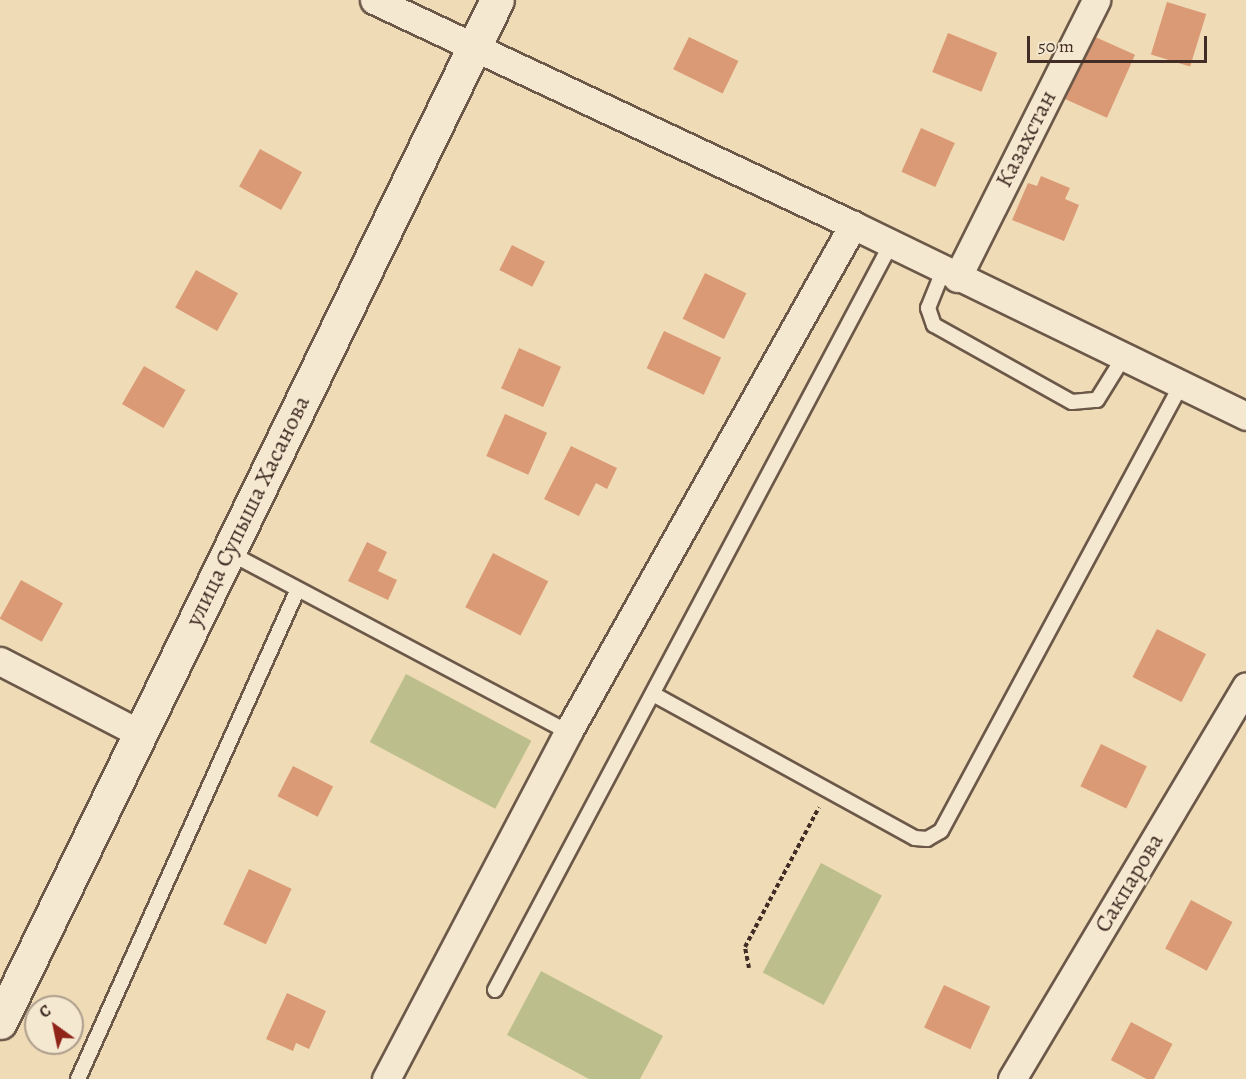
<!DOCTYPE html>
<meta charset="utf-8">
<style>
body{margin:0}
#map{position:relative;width:1246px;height:1079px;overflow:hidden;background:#efdbb6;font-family:Alegreya,serif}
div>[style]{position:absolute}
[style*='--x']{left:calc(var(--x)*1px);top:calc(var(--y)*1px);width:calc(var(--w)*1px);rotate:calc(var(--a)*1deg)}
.green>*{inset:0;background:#bcbf8c;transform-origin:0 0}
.building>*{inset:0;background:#da9a75;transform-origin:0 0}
.path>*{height:4px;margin-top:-2px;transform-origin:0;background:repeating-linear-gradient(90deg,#412d25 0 4.5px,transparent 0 7.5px)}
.roads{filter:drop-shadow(2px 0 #6c5849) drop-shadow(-2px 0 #6c5849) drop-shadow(0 2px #6c5849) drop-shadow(0 -2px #6c5849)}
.service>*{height:14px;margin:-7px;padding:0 7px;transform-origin:7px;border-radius:7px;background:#f5e8d0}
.minor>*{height:27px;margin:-13.5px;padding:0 13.5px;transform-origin:13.5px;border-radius:13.5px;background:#f5e8d0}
.tertiary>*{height:33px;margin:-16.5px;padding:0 16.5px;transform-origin:16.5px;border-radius:16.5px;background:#f5e8d0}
span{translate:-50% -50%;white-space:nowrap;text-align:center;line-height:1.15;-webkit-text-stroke:4.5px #f5e8d0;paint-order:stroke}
.street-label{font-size:24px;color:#412d25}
.north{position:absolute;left:24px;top:995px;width:60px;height:60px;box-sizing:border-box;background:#f5e8d0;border:2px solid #ad9d8c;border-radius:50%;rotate:327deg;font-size:16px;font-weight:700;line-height:24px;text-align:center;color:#412d25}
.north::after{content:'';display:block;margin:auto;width:21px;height:27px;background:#8f2418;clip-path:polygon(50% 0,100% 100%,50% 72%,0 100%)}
.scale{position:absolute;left:1027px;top:36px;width:180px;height:27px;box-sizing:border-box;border:3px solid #412d25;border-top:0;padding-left:8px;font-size:18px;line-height:21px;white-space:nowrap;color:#412d25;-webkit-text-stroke:4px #f5e8d0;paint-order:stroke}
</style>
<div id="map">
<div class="green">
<i style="left:406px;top:674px;width:142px;height:77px;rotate:28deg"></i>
<i style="left:821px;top:863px;width:69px;height:124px;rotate:28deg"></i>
<i style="clip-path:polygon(541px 971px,663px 1036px,640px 1079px,589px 1079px,507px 1035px)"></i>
</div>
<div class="building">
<i style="left:1167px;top:2px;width:41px;height:55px;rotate:17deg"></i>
<i style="left:948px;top:33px;width:53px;height:42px;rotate:22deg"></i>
<i style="left:1093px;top:36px;width:46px;height:69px;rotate:24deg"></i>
<i style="left:689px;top:37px;width:55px;height:36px;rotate:26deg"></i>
<i style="left:921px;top:128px;width:37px;height:48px;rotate:24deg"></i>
<i style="left:260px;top:149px;width:48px;height:43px;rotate:29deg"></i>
<i style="clip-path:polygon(1041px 176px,1070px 188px,1065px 199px,1079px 205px,1064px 241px,1012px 220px,1028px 183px,1037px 186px)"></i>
<i style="left:512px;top:245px;width:37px;height:28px;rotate:27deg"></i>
<i style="left:196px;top:270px;width:48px;height:43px;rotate:29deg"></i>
<i style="left:705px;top:273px;width:46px;height:51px;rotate:26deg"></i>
<i style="left:664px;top:331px;width:63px;height:41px;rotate:25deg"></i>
<i style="left:519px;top:348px;width:46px;height:44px;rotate:24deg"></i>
<i style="left:144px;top:366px;width:48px;height:44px;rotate:30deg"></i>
<i style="left:505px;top:414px;width:46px;height:46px;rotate:24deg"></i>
<i style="clip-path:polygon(571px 446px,617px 468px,607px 489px,596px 483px,579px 516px,544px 499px)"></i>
<i style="clip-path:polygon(367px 542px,387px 552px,378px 571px,397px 580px,388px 600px,348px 581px)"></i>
<i style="left:493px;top:553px;width:62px;height:61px;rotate:27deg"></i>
<i style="left:21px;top:580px;width:48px;height:44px;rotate:29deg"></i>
<i style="left:1157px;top:629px;width:55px;height:54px;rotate:27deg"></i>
<i style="left:1101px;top:744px;width:51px;height:47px;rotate:26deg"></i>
<i style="left:293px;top:766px;width:45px;height:34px;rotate:27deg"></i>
<i style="left:249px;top:869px;width:47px;height:61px;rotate:25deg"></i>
<i style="left:1191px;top:900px;width:47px;height:55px;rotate:28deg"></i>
<i style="left:944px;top:985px;width:51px;height:47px;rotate:25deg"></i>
<i style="clip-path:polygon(287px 993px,326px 1011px,309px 1049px,296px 1043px,293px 1051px,266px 1039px)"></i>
<i style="left:1131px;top:1022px;width:47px;height:43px;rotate:28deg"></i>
</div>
<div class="path">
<i style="--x:749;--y:968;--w:21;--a:-101"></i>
<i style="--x:745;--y:947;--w:158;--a:-62.1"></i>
</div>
<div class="roads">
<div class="service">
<i style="--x:943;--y:271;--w:40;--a:112"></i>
<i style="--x:928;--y:308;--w:18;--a:71"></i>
<i style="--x:934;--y:325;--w:158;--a:29.2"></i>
<i style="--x:1072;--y:402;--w:25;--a:-5"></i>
<i style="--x:1097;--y:400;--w:49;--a:-58.2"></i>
<i style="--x:228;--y:552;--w:385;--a:27.9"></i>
<i style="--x:653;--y:694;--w:299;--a:28.8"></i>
<i style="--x:915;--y:838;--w:12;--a:5"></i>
<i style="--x:927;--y:839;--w:16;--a:-30"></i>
<i style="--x:941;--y:831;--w:506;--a:-61.71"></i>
<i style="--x:495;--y:990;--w:842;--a:-62.04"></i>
<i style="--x:78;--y:1079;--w:535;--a:-65.83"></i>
</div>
<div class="minor">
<i style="--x:374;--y:0;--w:529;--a:25.16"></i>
<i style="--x:853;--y:225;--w:437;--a:25.9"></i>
<i style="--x:957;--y:278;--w:311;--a:-63.4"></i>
<i style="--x:0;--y:661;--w:159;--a:27.4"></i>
<i style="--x:386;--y:1079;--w:392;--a:-62.3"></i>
<i style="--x:568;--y:732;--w:582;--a:-60.66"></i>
<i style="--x:1012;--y:1079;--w:457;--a:-59.2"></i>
</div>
<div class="tertiary">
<i style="--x:0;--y:1022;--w:1136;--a:-64.07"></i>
</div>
</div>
<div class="street-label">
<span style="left:1026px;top:139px;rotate:-63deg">Казахстан</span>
<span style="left:248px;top:511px;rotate:-64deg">улица Супыша Хасанова</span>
<span style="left:1129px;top:883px;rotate:-59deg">Сакпарова</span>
</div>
<div class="north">С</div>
<div class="scale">50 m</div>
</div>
